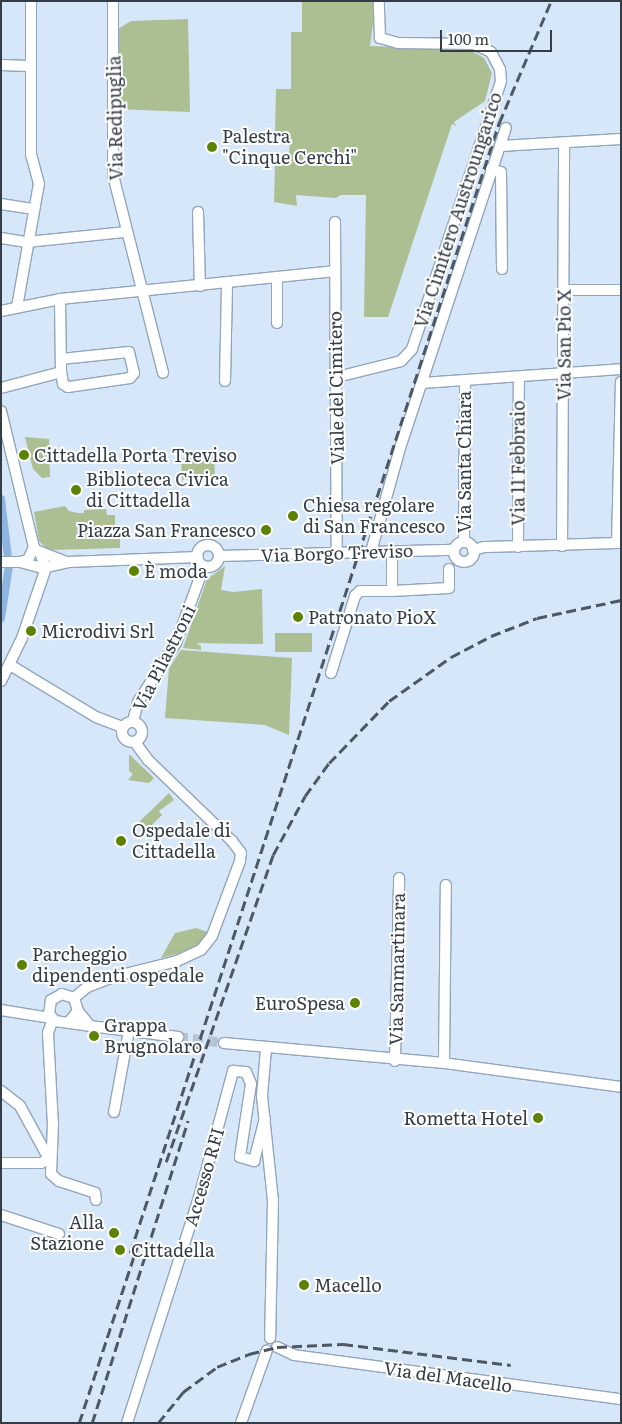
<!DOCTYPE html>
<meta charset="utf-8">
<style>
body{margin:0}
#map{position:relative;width:622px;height:1424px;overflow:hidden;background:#d6e7fa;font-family:Literata,serif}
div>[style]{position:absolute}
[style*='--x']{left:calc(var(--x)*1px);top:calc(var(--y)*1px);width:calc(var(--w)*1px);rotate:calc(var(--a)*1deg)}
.green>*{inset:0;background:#abbf92;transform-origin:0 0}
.canal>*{height:8px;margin:-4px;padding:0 4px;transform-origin:4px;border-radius:4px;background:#8eb4e0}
.minor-tunnel>*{height:10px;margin-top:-5px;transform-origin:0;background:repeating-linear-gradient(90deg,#b6c5d6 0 10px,transparent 0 15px)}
.roads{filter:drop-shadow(1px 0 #91a5bc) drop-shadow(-1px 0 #91a5bc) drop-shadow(0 1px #91a5bc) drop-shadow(0 -1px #91a5bc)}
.minor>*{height:10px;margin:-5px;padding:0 5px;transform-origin:5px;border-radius:5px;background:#fff}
.minor>.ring{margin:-5px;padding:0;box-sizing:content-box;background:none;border:10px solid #fff;border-radius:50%}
.rail>*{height:2.5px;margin-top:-1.25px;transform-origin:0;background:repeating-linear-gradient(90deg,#4e5863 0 10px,transparent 0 15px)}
.dots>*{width:14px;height:14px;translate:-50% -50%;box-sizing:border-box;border:2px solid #fff;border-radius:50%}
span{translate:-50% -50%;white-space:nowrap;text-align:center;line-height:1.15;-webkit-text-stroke:4px #fff;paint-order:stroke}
.street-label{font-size:18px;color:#343d46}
.poi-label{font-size:18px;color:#343d46}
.left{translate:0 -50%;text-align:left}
.right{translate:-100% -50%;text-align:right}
.frame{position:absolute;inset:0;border:2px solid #343d46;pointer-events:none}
.scale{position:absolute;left:440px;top:30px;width:112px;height:22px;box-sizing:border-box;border:2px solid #343d46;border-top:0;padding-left:6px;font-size:15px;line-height:18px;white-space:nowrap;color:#343d46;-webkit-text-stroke:4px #fff;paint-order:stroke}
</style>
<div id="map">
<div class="green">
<i style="clip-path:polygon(302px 1px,376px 1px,370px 46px,470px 50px,484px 58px,492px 73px,485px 101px,454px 122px,456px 126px,452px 124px,388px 317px,364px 317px,366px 195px,341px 195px,336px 198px,296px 195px,297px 206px,274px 202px,275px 163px,289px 162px,290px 133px,275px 133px,276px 89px,291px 89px,291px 32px,302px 32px)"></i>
<i style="clip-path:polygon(188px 19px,190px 112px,117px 109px,118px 29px,131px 21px)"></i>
<i style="clip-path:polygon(25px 437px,49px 439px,50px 477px,42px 478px,33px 469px)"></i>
<i style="left:214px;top:457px;width:21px;height:33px;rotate:87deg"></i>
<i style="clip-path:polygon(65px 506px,69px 511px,78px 513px,84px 513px,84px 510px,106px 509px,107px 515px,115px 515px,115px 527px,120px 527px,120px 548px,49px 550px,44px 546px,39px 541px,34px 512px)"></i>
<i style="clip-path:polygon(225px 566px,221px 590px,233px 592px,262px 589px,263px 644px,196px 643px,201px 646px,201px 650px,183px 648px,207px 579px)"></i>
<i style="left:275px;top:633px;width:37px;height:19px"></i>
<i style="clip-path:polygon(181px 650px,292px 658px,289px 735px,265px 725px,165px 718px,169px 668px)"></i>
<i style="clip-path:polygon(129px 754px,154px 778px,149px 783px,128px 780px,133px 774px,129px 771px)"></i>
<i style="clip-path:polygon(169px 793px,174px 800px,159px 811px,162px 815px,146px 831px,139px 826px,139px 822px)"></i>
<i style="clip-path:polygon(196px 928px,208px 932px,200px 943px,186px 952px,161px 958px,175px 933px)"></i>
</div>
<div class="canal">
<i style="--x:1;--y:499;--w:67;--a:83.2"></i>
<i style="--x:9;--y:566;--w:53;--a:98.7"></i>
</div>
<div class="minor-tunnel">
<i style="--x:178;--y:1037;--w:46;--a:7.4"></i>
</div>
<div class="roads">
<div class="minor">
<i style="--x:113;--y:1;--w:174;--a:90"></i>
<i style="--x:113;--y:175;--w:204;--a:75.8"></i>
<i style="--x:1;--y:65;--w:28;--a:2"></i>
<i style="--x:500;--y:146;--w:121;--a:-3.3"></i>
<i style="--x:491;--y:169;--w:10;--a:17"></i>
<i style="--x:501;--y:172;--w:97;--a:89.4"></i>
<i style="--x:1;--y:204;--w:33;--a:9"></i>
<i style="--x:198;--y:212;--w:74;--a:88.5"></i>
<i style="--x:335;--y:222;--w:332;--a:89.7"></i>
<i style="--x:1;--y:238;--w:26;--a:9"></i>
<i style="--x:27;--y:242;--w:100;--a:-5.8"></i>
<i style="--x:277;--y:277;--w:46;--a:90"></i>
<i style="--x:564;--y:290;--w:57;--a:0"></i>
<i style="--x:17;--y:307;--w:125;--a:-79.9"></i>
<i style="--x:39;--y:184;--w:30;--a:-105"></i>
<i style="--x:31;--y:155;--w:154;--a:-90"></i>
<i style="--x:1;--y:311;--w:60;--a:-11.5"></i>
<i style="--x:60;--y:299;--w:275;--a:-5.8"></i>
<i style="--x:61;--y:359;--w:68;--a:-5.9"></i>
<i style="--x:129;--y:352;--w:22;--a:77"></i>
<i style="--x:134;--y:373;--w:6;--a:129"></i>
<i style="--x:130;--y:378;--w:63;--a:171.7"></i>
<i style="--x:68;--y:387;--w:6;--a:-149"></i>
<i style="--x:63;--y:384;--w:12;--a:-99"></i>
<i style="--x:337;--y:377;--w:66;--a:-14"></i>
<i style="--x:401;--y:361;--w:16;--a:-47"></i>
<i style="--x:412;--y:349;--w:282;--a:-71.6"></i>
<i style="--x:501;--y:81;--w:12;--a:-95"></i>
<i style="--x:500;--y:69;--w:19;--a:-118"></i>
<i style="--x:491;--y:52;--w:19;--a:-155"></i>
<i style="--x:474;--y:44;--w:76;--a:-179.2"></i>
<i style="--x:398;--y:43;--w:19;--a:-164"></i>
<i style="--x:380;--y:38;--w:37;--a:-92"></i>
<i style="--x:225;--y:381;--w:98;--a:-88.8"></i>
<i style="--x:422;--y:383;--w:199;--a:-4"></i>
<i style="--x:1;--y:388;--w:62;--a:-14.9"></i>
<i style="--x:61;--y:372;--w:73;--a:-90.8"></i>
<i style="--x:1;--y:411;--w:140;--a:76.4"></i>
<i style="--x:34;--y:547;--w:14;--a:115"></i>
<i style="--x:28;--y:560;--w:8;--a:166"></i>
<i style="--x:464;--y:542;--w:160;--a:-89.6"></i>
<i class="ring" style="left:454px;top:542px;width:10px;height:10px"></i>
<i style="--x:617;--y:543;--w:161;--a:-88.6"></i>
<i class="ring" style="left:197px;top:545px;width:12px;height:12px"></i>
<i style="--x:562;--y:546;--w:402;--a:-89.7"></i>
<i style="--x:518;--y:547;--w:168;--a:-89.7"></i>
<i style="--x:473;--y:550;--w:11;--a:-15"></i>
<i style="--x:484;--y:547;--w:137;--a:-1.7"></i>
<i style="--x:38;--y:551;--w:31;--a:21"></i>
<i style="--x:371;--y:552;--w:108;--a:-74.4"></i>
<i style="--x:400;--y:448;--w:337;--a:-71.7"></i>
<i style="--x:219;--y:556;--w:235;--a:-1.5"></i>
<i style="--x:1;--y:562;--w:19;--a:0"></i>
<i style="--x:20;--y:562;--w:24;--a:15"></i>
<i style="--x:43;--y:568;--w:26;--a:-13"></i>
<i style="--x:68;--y:562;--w:130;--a:-2.2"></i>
<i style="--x:392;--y:591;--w:57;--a:-3"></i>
<i style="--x:449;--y:588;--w:19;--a:-90"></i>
<i style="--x:10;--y:665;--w:100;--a:31.2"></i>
<i style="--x:96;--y:717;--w:28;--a:21"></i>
<i style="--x:331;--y:673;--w:81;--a:-72.7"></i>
<i style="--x:355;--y:596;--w:7;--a:-45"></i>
<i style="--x:360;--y:591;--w:32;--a:0"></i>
<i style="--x:392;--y:591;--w:39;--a:-90"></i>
<i style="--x:1;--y:681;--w:48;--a:-64"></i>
<i style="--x:22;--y:638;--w:74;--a:-71.1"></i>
<i style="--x:46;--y:568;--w:16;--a:-112"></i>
<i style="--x:133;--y:721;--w:20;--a:-75"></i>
<i style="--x:138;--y:702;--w:70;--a:-57.2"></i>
<i style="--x:176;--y:643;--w:82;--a:-70"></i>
<i class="ring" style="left:122px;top:722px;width:10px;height:10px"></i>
<i style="--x:74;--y:998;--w:17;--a:-40"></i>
<i style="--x:87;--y:987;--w:28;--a:-21"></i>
<i style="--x:113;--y:977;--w:66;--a:-14"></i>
<i style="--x:177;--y:961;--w:26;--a:-25"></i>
<i style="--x:201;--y:950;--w:18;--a:-52"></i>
<i style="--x:212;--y:936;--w:80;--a:-69.5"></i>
<i style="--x:240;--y:861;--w:8;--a:-83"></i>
<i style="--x:241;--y:853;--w:15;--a:-127"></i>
<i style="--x:232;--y:841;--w:117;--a:-136"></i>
<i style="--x:148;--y:760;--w:22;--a:-126"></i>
<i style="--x:1;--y:1010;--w:51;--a:9.1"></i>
<i style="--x:53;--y:1019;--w:15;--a:110"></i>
<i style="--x:48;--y:1033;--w:91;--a:86.9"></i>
<i style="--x:53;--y:1124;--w:50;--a:92.3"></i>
<i style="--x:51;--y:1174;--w:11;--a:41"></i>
<i style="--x:59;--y:1181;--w:38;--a:18"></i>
<i style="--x:95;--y:1193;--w:7;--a:82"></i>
<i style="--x:69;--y:1022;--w:14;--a:-51"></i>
<i style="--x:78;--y:1011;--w:14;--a:-107"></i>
<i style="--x:74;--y:998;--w:13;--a:-162"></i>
<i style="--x:62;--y:994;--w:13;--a:151"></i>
<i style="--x:51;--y:1000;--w:14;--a:98"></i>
<i style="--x:49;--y:1014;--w:9;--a:49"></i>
<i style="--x:55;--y:1021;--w:35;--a:8"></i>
<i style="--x:90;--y:1026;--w:19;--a:-129"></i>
<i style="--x:90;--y:1026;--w:89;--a:7.1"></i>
<i style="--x:224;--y:1043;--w:221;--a:5.2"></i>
<i style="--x:444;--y:1063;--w:179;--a:7.7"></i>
<i style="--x:266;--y:1049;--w:47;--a:94.9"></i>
<i style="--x:262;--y:1096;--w:105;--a:84"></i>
<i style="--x:273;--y:1200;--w:138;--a:91.2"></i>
<i style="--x:395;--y:1061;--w:183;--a:-88.7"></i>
<i style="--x:444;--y:1063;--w:178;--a:-89.4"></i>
<i style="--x:1;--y:1091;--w:24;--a:38"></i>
<i style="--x:20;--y:1106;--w:60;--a:61.3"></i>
<i style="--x:114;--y:1112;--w:83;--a:-79.6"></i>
<i style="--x:1;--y:1163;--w:40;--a:0"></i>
<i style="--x:41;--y:1163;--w:9;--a:-27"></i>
<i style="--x:1;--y:1215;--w:61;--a:18.1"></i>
<i style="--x:277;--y:1347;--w:19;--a:25"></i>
<i style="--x:294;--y:1355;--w:330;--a:7.7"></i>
<i style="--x:127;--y:1423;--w:233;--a:-72.3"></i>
<i style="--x:198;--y:1201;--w:135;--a:-74.9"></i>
<i style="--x:233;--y:1071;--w:13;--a:4"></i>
<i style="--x:246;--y:1072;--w:13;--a:67"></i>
<i style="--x:251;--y:1084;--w:74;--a:98.6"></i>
<i style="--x:240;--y:1157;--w:15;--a:16"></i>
<i style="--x:254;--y:1161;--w:44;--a:-75.7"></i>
<i style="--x:241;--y:1423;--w:77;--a:-70.4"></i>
</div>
</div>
<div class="rail">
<i style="--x:166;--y:1162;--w:325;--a:-70.8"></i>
<i style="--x:273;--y:855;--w:67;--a:-61.5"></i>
<i style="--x:305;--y:796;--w:41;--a:-54"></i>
<i style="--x:329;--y:763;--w:86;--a:-45.9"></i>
<i style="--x:389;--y:701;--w:76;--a:-35.4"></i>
<i style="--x:451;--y:657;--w:45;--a:-27.7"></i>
<i style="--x:491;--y:636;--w:49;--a:-21.4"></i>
<i style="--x:537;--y:618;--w:86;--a:-12.1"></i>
<i style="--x:130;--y:1253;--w:1189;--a:-71.92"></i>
<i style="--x:499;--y:123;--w:133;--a:-66.9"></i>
<i style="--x:79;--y:1423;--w:185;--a:-71.8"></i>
<i style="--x:92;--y:1423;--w:317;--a:-72.4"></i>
<i style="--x:158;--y:1423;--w:40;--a:-51"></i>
<i style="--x:183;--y:1392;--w:42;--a:-36.3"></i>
<i style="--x:217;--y:1367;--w:35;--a:-22"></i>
<i style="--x:249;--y:1354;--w:29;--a:-14"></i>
<i style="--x:277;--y:1347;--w:66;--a:-2.6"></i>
<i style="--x:343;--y:1344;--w:169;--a:7.1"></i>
</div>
<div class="dots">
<i style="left:212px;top:147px;background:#5c8201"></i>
<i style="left:24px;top:455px;background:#5c8201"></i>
<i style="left:76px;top:490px;background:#5c8201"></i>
<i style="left:293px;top:516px;background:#5c8201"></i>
<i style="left:266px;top:530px;background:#5c8201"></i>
<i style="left:134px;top:571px;background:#5c8201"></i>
<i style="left:298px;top:617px;background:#5c8201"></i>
<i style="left:31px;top:631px;background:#5c8201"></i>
<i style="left:121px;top:841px;background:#5c8201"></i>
<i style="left:22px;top:965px;background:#5c8201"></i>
<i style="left:355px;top:1003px;background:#5c8201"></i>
<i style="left:94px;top:1036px;background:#5c8201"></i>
<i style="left:538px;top:1118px;background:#5c8201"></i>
<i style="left:114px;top:1233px;background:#5c8201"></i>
<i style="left:120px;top:1250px;background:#5c8201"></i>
<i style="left:304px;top:1285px;background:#5c8201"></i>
</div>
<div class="street-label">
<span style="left:115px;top:118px;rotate:-91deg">Via Redipuglia</span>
<span style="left:458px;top:210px;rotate:-72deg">Via Cimitero Austroungarico</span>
<span style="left:564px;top:345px;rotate:-90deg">Via San Pio X</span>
<span style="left:336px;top:388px;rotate:-91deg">Viale del Cimitero</span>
<span style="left:464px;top:462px;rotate:-90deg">Via Santa Chiara</span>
<span style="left:518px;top:463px;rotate:-90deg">Via 11 Febbraio</span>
<span style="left:337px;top:553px;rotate:-2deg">Via Borgo Treviso</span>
<span style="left:164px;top:658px;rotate:-63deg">Via Pilastroni</span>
<span style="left:397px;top:969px;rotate:-89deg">Via Sanmartinara</span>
<span style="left:204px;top:1177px;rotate:-74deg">Accesso RFI</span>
<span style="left:448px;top:1377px;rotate:8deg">Via del Macello</span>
</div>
<div class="poi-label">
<span class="left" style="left:222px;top:147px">Palestra<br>"Cinque Cerchi"</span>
<span class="left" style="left:34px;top:455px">Cittadella Porta Treviso</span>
<span class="left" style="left:86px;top:490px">Biblioteca Civica<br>di Cittadella</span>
<span class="left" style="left:303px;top:516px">Chiesa regolare<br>di San Francesco</span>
<span class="right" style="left:256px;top:530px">Piazza San Francesco</span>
<span class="left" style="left:144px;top:571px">È moda</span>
<span class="left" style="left:308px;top:617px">Patronato PioX</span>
<span class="left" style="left:41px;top:631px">Microdivi Srl</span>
<span class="left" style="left:132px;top:841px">Ospedale di<br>Cittadella</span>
<span class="left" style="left:32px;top:965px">Parcheggio<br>dipendenti ospedale</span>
<span class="right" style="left:345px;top:1003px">EuroSpesa</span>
<span class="left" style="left:104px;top:1036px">Grappa<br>Brugnolaro</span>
<span class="right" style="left:528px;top:1118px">Rometta Hotel</span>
<span class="right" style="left:104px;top:1233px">Alla<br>Stazione</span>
<span class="left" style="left:131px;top:1250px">Cittadella</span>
<span class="left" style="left:314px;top:1285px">Macello</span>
</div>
<div class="frame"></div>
<div class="scale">100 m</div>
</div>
